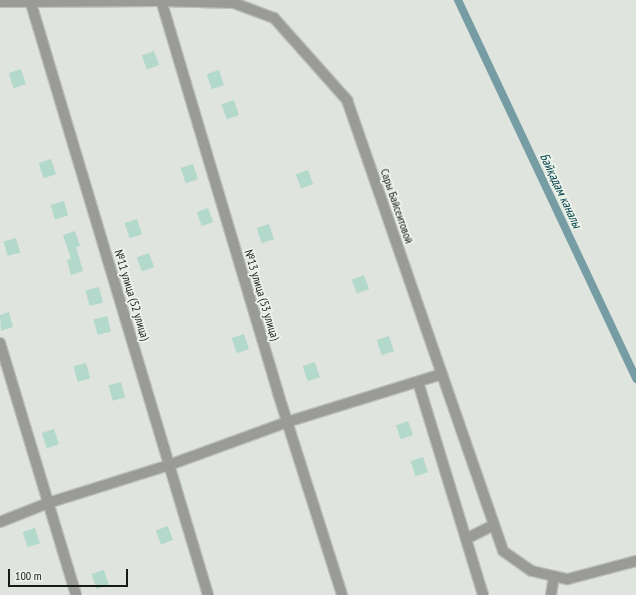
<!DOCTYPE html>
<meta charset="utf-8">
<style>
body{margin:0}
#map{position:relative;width:636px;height:595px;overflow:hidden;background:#e0e4de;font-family:"PT Sans Narrow",sans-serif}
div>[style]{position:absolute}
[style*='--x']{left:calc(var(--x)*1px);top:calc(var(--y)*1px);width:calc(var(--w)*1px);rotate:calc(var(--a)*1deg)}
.canal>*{height:8px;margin:-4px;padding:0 4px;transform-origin:4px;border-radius:4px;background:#759da3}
.building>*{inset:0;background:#b2d9cc;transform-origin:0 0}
.roads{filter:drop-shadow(1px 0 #bcc0ba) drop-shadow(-1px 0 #bcc0ba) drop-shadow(0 1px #bcc0ba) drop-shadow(0 -1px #bcc0ba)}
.minor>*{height:10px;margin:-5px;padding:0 5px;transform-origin:5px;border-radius:5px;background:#9a9a97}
span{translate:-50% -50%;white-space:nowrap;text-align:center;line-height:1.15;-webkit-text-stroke:3.5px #edf2eb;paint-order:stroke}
.street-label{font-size:12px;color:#181a18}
.water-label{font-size:13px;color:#02434b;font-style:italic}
.scale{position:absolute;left:8px;top:569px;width:120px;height:18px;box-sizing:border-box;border:2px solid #181a18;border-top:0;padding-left:5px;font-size:12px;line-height:14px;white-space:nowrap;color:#181a18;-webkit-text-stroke:3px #edf2eb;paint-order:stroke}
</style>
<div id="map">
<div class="canal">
<i style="--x:458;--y:0;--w:419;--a:64.8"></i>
</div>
<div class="building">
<i style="left:154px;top:51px;width:15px;height:13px;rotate:70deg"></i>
<i style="left:21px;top:69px;width:16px;height:13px;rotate:72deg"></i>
<i style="left:219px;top:70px;width:16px;height:13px;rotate:72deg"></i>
<i style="left:234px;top:100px;width:16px;height:13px;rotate:72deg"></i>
<i style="left:51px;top:159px;width:16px;height:13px;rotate:72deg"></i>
<i style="left:193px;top:164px;width:16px;height:13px;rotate:72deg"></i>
<i style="left:308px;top:170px;width:15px;height:13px;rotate:70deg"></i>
<i style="left:64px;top:201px;width:15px;height:14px;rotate:74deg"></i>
<i style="left:208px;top:208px;width:15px;height:12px;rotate:70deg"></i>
<i style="left:137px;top:219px;width:16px;height:13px;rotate:72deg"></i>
<i style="left:269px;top:224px;width:16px;height:13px;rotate:72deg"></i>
<i style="clip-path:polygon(75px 231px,80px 246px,76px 247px,83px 271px,71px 275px,67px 260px,71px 259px,63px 235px)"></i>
<i style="left:16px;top:238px;width:15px;height:13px;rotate:74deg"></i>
<i style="left:149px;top:253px;width:15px;height:13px;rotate:70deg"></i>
<i style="left:364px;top:275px;width:15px;height:13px;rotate:70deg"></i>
<i style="left:99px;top:287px;width:16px;height:14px;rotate:75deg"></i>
<i style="clip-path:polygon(9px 312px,13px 327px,1px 331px,0 315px)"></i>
<i style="left:107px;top:316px;width:16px;height:14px;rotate:75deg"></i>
<i style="left:244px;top:334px;width:16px;height:13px;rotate:72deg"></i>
<i style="left:389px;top:336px;width:16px;height:13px;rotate:72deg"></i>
<i style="left:315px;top:362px;width:16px;height:13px;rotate:72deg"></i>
<i style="left:86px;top:363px;width:16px;height:13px;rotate:75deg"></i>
<i style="left:121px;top:382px;width:16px;height:13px;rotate:75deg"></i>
<i style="left:408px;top:421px;width:15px;height:13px;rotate:70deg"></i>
<i style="left:54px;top:429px;width:16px;height:13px;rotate:72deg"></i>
<i style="left:423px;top:457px;width:16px;height:13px;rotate:72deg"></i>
<i style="left:168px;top:526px;width:15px;height:13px;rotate:70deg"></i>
<i style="left:35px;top:528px;width:16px;height:13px;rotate:72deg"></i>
<i style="left:104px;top:570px;width:16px;height:13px;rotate:72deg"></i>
</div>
<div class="roads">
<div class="minor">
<i style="--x:30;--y:0;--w:621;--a:73.34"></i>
<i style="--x:161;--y:0;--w:410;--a:73.4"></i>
<i style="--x:278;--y:393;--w:212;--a:72.4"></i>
<i style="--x:0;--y:2;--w:161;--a:-0.4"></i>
<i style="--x:161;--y:1;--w:73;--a:1.6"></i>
<i style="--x:234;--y:3;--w:43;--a:20.6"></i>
<i style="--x:274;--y:18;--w:110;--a:48.3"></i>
<i style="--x:347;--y:100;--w:477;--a:70.9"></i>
<i style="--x:503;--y:551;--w:35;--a:35"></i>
<i style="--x:532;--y:571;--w:37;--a:13"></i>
<i style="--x:568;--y:579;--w:70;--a:-14.8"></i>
<i style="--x:0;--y:343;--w:263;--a:73.2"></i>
<i style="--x:418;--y:382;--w:223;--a:73"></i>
<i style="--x:0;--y:522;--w:52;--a:-21.6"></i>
<i style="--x:48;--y:503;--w:127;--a:-17.4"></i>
<i style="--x:169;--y:465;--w:126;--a:-20"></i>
<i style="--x:287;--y:422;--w:162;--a:-17.2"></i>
<i style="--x:466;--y:539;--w:31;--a:-27"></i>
<i style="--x:551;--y:595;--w:19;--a:-81"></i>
</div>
</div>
<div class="street-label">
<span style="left:397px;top:206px;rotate:71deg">Сары Байсеитовой</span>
<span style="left:132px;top:295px;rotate:73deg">№11 улица (52 улица)</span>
<span style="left:262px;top:295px;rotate:73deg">№13 улица (53 улица)</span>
</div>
<div class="water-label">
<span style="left:560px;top:191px;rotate:65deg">Байқадам каналы</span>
</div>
<div class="scale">100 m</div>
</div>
